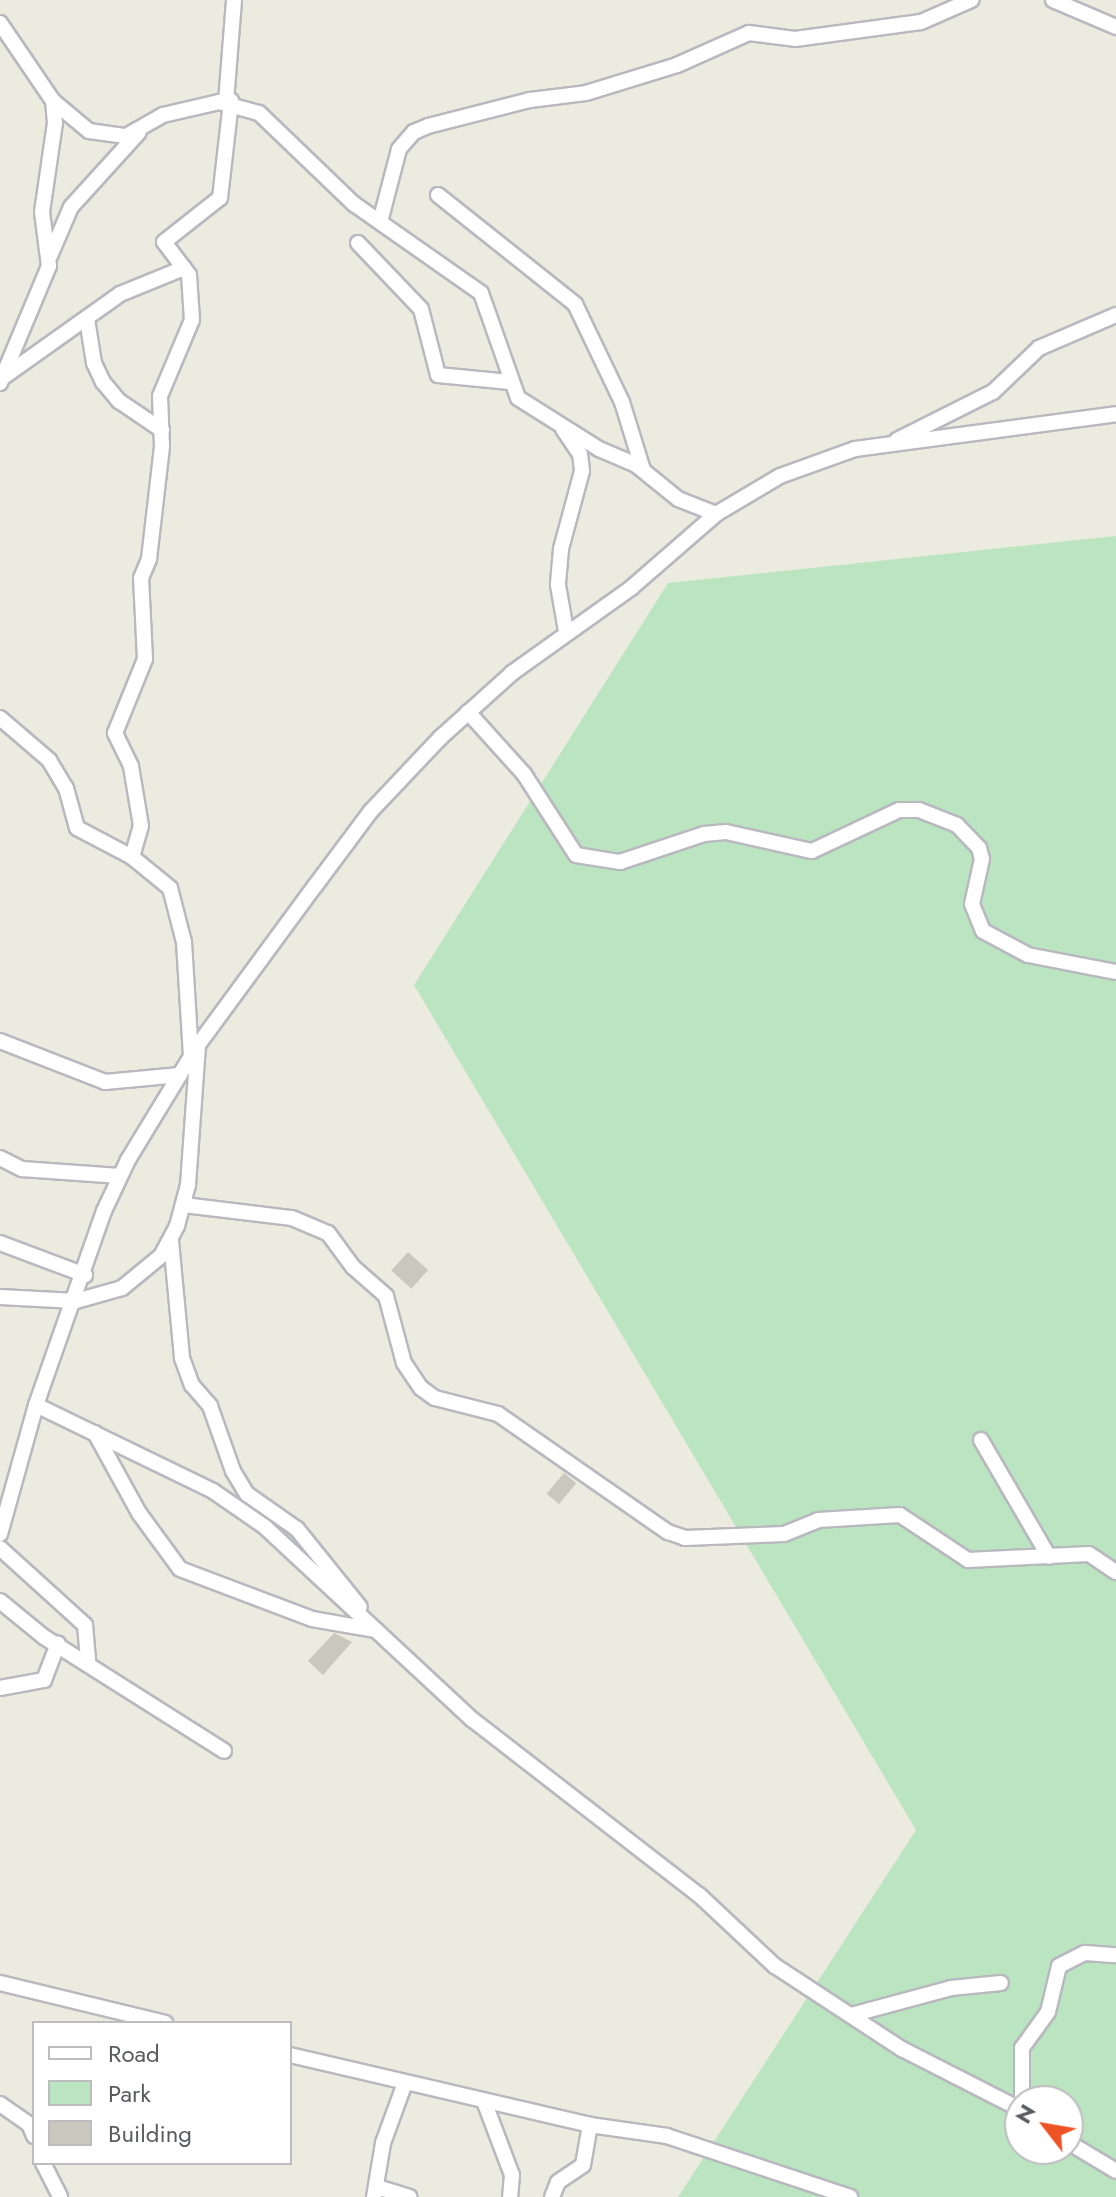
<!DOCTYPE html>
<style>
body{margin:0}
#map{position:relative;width:1116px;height:2197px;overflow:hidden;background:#ecebe0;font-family:Jost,sans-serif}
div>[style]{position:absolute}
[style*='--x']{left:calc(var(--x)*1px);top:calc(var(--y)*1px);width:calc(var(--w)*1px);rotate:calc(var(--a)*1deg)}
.green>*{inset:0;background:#bbe5c1}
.building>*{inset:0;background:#c9c8bf;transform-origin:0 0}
.roads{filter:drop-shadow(2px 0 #b8b9bf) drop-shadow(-2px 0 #b8b9bf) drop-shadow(0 2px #b8b9bf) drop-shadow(0 -2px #b8b9bf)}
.street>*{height:14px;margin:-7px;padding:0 7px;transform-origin:7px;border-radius:7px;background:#fff}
span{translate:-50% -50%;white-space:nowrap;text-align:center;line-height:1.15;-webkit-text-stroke:6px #fff;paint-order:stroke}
.legend{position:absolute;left:32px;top:2021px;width:260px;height:144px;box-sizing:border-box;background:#fff;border:2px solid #bdbdc0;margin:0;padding:10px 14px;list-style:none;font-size:24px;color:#595b61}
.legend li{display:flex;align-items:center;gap:16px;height:40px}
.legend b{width:40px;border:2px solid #bdbdc0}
.north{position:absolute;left:1004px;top:2085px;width:80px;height:80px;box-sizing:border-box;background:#fff;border:2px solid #bdbdc0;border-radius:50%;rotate:301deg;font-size:22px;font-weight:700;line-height:32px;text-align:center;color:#595b61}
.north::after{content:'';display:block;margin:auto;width:28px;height:36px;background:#ed5324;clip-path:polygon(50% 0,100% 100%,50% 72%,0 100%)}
</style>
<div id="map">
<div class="green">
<i style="clip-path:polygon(evenodd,1116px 536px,1116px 2197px,678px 2197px,916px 1830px,414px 985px,668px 583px,1116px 536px,1020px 2101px,1068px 2101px,1068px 2149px,1020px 2149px,1020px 2101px)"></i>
</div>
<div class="building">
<i style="left:408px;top:1252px;width:27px;height:25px;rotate:42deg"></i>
<i style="left:564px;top:1473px;width:16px;height:27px;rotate:40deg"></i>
<i style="clip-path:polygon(334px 1633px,352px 1642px,323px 1675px,308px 1661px)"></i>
</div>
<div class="roads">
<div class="street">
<i style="--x:1053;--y:0;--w:69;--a:23.2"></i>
<i style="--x:0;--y:23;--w:94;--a:55.8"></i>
<i style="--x:53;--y:101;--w:47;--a:39.8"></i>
<i style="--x:89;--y:131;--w:37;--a:8"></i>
<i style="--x:126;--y:136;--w:43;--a:-29.6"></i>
<i style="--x:163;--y:115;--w:57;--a:-13.1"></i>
<i style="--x:219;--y:102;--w:41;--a:15.4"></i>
<i style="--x:259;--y:113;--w:132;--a:43.8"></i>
<i style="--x:354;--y:204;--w:155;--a:35"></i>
<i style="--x:481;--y:293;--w:111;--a:70.6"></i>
<i style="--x:518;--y:398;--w:96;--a:32.2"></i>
<i style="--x:599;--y:449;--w:39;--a:23"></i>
<i style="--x:635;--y:464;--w:55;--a:39.1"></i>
<i style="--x:678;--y:499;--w:41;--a:21.5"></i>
<i style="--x:226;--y:102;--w:102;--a:-85.5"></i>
<i style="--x:438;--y:195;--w:175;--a:38.5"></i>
<i style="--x:575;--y:304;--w:109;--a:64.4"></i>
<i style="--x:622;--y:402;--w:71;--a:72.8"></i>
<i style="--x:380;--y:222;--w:75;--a:-75.4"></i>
<i style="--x:399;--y:149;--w:23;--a:-49"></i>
<i style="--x:414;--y:132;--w:15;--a:-23"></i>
<i style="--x:428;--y:126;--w:105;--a:-14.3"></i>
<i style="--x:530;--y:100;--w:56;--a:-7.1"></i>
<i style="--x:586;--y:93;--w:95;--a:-17.1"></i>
<i style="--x:677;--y:65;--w:79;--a:-24"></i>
<i style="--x:749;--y:33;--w:46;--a:7.4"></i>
<i style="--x:795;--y:39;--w:127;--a:-7.7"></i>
<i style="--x:921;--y:22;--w:55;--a:-23.7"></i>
<i style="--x:358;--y:243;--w:91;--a:46.3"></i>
<i style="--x:421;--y:309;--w:68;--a:75.6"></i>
<i style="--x:438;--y:375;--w:72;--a:5.6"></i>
<i style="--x:50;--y:256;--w:53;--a:-66.8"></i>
<i style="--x:71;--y:207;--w:101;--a:-47.8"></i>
<i style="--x:87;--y:319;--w:45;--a:81"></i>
<i style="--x:94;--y:363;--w:21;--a:65"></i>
<i style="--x:103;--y:382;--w:25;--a:50"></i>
<i style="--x:119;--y:401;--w:52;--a:34"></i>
<i style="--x:2;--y:378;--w:145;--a:-35.4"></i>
<i style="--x:120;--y:294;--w:69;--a:-22.1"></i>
<i style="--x:0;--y:383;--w:127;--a:-67.3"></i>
<i style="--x:49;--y:266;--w:54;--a:-97.4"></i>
<i style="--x:42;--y:212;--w:90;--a:-81.7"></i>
<i style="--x:55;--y:123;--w:22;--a:-95"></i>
<i style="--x:563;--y:429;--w:30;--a:56"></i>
<i style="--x:580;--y:454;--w:17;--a:83"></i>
<i style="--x:582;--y:471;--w:81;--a:105.1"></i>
<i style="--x:561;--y:549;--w:36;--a:95"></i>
<i style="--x:558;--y:585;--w:47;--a:80.1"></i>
<i style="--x:897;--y:440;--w:107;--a:-26.6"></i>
<i style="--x:993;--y:392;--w:64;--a:-43.7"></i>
<i style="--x:1039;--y:348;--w:84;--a:-23.2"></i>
<i style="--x:468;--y:712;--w:84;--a:47.9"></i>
<i style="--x:524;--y:774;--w:96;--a:57.3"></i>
<i style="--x:576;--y:855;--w:45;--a:9"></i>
<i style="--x:620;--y:862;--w:89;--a:-18.4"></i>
<i style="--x:704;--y:834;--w:22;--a:-5"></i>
<i style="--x:726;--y:832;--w:88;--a:12.5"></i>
<i style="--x:812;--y:851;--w:96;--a:-25.2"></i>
<i style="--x:899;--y:810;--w:20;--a:0"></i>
<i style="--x:919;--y:810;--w:41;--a:21.5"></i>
<i style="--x:957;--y:825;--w:32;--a:46"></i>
<i style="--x:979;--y:848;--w:11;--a:75"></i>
<i style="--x:982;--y:859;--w:46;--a:102.5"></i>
<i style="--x:972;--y:904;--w:29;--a:68"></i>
<i style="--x:983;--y:931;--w:51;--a:28.1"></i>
<i style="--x:1028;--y:955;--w:90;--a:10.9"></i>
<i style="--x:0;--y:718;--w:65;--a:40.6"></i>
<i style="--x:49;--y:760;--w:33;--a:59"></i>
<i style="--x:66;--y:788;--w:41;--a:74.6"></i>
<i style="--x:77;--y:828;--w:62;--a:27.8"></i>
<i style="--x:132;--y:857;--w:49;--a:39.2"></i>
<i style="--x:170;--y:888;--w:56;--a:75.5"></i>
<i style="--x:184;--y:942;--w:115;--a:86.5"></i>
<i style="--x:132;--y:857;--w:32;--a:-74"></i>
<i style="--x:141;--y:826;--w:61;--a:-99.5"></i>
<i style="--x:131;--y:766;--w:37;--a:-116"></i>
<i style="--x:115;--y:733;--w:80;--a:-67.9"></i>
<i style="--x:145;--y:659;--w:81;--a:-92.8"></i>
<i style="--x:141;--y:578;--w:21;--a:-67"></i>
<i style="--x:149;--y:559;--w:114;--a:-83.4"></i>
<i style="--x:162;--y:446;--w:50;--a:-92.3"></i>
<i style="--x:160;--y:396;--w:82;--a:-67.2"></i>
<i style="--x:192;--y:320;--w:45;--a:-93.8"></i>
<i style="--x:189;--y:275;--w:41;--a:-127.1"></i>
<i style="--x:164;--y:242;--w:71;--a:-38.2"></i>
<i style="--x:220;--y:198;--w:98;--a:-83.5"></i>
<i style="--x:0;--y:1041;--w:113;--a:21.3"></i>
<i style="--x:105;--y:1082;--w:75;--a:-5.3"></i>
<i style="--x:0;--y:1158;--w:25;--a:27"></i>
<i style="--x:22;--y:1169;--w:98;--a:4.1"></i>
<i style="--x:184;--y:1205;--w:109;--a:6.9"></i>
<i style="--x:292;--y:1218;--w:39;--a:23"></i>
<i style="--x:328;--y:1233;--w:42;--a:53.7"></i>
<i style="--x:353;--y:1267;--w:44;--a:41.3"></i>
<i style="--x:386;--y:1296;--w:69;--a:75"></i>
<i style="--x:404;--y:1363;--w:30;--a:56"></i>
<i style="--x:421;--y:1388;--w:17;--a:36"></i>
<i style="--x:435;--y:1398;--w:65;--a:14.3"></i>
<i style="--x:498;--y:1414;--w:207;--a:34.8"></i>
<i style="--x:668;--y:1532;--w:18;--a:19"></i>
<i style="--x:685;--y:1538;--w:99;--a:-2.3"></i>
<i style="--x:784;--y:1534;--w:37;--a:-22"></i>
<i style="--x:818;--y:1520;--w:82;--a:-3.5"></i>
<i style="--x:900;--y:1515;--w:82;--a:33.5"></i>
<i style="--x:968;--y:1560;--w:121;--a:-2.8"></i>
<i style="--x:1089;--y:1554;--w:32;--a:34"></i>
<i style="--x:171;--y:1241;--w:118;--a:84.6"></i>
<i style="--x:182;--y:1358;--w:29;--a:70"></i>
<i style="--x:192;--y:1385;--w:28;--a:49"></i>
<i style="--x:210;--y:1406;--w:69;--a:70.5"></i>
<i style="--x:233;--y:1471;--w:27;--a:59"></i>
<i style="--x:247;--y:1494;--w:61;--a:35"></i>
<i style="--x:297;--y:1529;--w:100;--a:51.1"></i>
<i style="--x:0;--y:1243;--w:91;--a:20.6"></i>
<i style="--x:0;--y:1297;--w:76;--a:3"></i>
<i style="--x:76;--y:1301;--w:48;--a:-15.8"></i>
<i style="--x:122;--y:1288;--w:50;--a:-39.4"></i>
<i style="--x:161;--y:1256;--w:34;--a:-62"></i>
<i style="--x:177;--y:1226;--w:42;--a:-75"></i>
<i style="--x:188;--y:1185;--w:139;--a:-85.9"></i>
<i style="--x:36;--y:1405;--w:197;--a:25.9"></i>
<i style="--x:213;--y:1491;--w:63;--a:34.7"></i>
<i style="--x:265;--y:1527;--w:284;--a:42.9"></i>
<i style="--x:473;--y:1720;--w:286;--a:37.8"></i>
<i style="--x:699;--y:1895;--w:104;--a:43.1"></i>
<i style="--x:775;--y:1966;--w:152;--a:33.2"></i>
<i style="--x:902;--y:2049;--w:132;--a:27"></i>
<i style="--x:95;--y:1433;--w:91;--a:61.2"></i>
<i style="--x:139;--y:1513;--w:69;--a:53.8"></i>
<i style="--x:180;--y:1569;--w:141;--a:20.7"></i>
<i style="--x:312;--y:1619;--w:65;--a:9.8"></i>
<i style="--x:981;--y:1440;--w:135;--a:59.8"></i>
<i style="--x:0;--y:1534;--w:134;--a:-74.4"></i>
<i style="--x:36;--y:1405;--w:206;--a:-70.7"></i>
<i style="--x:104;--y:1211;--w:56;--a:-64.8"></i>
<i style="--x:128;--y:1160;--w:135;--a:-58.7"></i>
<i style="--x:198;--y:1045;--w:197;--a:-53.7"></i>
<i style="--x:315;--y:886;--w:94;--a:-53.3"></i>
<i style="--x:371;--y:811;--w:102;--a:-46.6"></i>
<i style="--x:441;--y:737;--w:96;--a:-42"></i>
<i style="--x:512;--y:673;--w:146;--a:-35.5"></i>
<i style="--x:631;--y:588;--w:113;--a:-41"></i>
<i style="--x:716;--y:514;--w:74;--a:-30.7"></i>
<i style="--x:780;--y:476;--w:80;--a:-19.8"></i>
<i style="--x:855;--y:449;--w:263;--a:-7.6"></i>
<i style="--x:0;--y:1548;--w:115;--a:42.2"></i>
<i style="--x:85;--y:1625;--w:37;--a:85"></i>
<i style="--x:0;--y:1601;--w:57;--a:39.3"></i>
<i style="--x:44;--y:1637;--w:213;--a:32.3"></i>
<i style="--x:0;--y:1688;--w:45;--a:-10.3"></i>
<i style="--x:44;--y:1680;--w:39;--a:-69"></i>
<i style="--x:0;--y:1983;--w:170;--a:13.6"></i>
<i style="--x:851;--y:2015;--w:104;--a:-15.1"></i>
<i style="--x:951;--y:1988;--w:50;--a:-5.7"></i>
<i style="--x:290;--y:2055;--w:308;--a:13.1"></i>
<i style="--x:590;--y:2125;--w:78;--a:8.1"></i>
<i style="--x:667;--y:2136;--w:193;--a:18.4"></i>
<i style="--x:484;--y:2101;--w:79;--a:69.3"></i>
<i style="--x:512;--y:2175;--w:22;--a:95"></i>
<i style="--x:1022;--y:2101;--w:53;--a:-90"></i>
<i style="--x:1022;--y:2048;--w:44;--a:-54.2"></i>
<i style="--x:1048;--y:2012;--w:47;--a:-76.6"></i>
<i style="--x:1059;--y:1966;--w:29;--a:-27"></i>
<i style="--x:1085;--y:1953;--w:31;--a:4"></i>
<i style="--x:0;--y:2104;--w:35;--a:35"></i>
<i style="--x:29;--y:2124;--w:13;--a:67"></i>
<i style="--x:1068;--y:2142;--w:56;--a:31.1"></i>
<i style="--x:43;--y:2163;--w:38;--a:63"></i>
<i style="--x:377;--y:2187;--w:34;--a:17"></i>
<i style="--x:374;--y:2197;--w:55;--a:-80.5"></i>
<i style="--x:383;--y:2143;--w:64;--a:-69.9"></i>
<i style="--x:552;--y:2197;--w:16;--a:-68"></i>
<i style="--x:558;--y:2182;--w:30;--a:-34"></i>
<i style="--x:583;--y:2165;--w:41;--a:-80.1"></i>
</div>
</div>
<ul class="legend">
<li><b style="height:10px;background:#fff"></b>Road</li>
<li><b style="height:22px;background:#bbe5c1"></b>Park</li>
<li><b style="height:22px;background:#c9c8bf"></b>Building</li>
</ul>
<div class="north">N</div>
</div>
